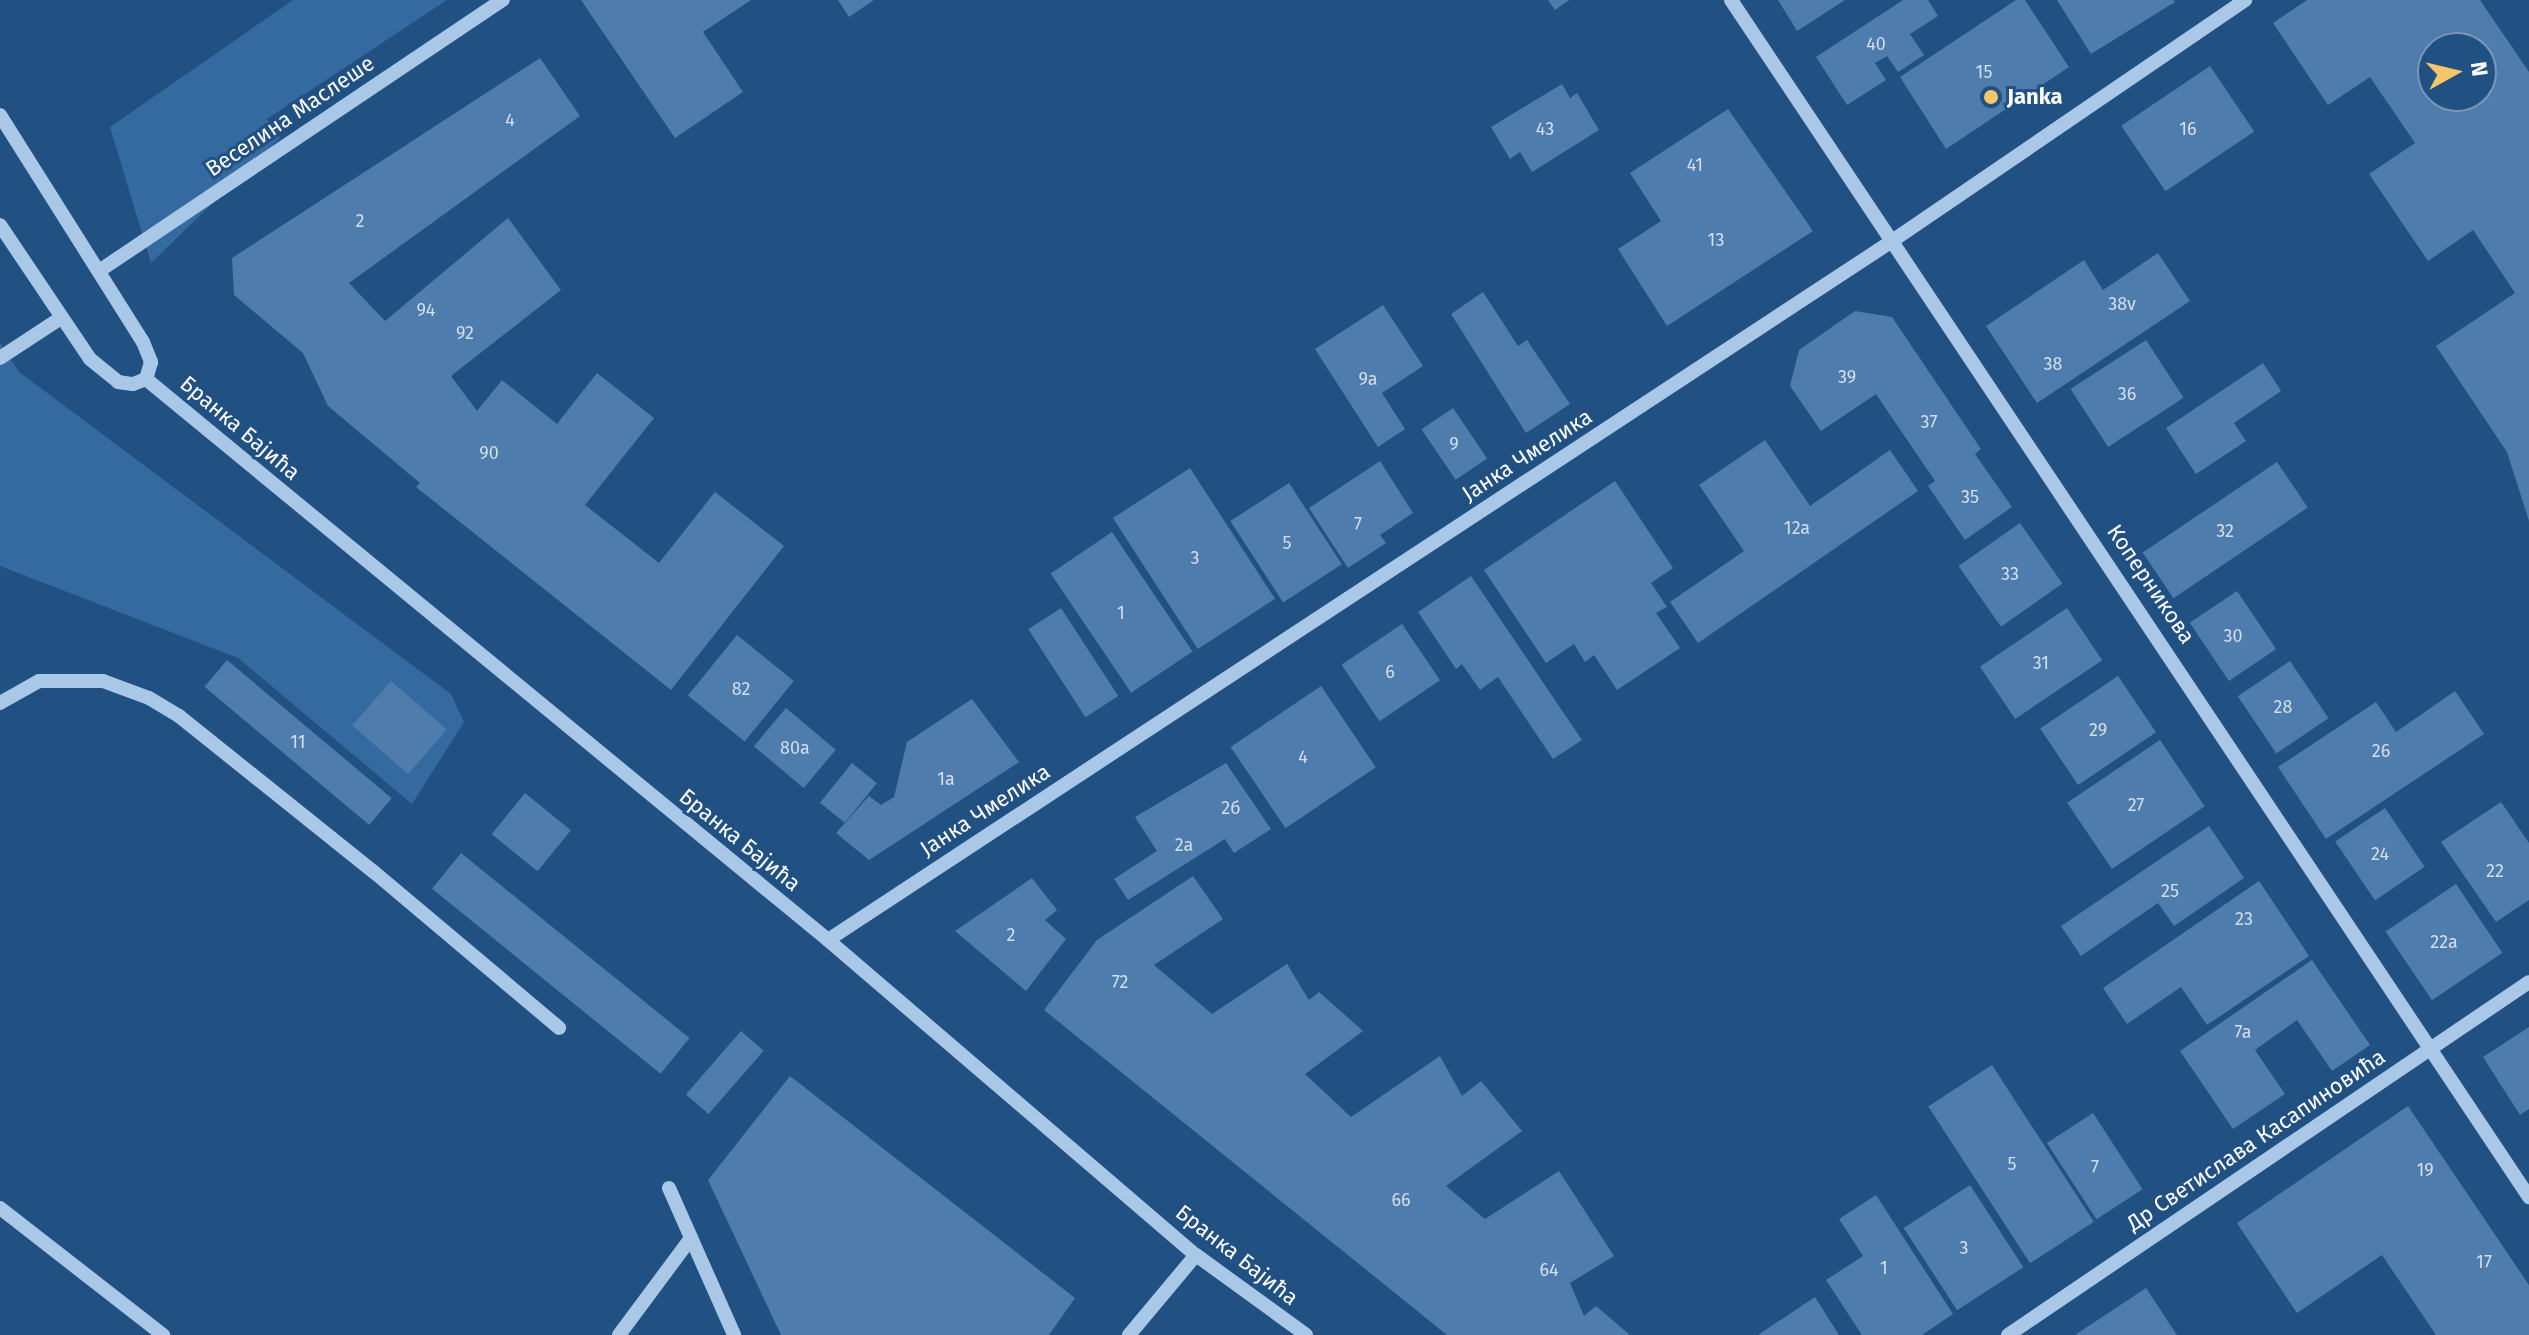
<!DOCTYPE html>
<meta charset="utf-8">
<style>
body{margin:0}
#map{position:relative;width:2529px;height:1335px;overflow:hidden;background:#215083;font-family:"Fira Sans",sans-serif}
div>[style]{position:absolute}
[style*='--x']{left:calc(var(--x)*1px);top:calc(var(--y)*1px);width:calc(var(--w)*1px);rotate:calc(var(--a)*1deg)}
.green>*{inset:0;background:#356aa0}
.building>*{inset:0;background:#4e7cad;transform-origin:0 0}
.minor>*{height:14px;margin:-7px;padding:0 7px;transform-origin:7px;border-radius:7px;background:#a9c8e8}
.dots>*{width:22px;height:22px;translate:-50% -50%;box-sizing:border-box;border:4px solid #215083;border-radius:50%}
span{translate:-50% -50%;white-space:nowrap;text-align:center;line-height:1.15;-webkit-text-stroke:6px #215083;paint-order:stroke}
.number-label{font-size:18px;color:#d3deea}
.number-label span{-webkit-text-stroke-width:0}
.poi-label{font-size:22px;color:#fff;font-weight:700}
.left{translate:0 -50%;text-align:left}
.street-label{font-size:22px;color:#fff}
.north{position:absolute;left:2417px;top:32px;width:80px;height:80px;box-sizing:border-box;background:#215083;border:2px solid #7a96b5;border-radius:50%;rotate:82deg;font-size:22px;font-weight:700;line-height:32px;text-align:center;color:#fff}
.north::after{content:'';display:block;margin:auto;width:28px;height:36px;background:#f5c76a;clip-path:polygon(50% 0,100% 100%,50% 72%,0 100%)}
</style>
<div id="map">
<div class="green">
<i style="clip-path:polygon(293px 0,447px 0,267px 119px,280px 138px,151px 263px,110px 127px)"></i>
<i style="clip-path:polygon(0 343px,19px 372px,451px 694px,464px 722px,412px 804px,238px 658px,0 566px)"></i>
</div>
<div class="building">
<i style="clip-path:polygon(581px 0,751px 0,703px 32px,743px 92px,675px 138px)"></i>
<i style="clip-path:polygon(838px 0,874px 0,849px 17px)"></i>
<i style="clip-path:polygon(1548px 0,1569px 0,1555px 10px)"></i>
<i style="clip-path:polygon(1778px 0,1845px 0,1797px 31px)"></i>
<i style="clip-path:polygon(1903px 0,1928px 0,1938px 16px,1910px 34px,1924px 55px,1898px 72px,1887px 56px,1875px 63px,1886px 80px,1847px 105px,1816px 57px)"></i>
<i style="clip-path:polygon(2016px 0,2025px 0,2069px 67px,1946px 149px,1900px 77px)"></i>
<i style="clip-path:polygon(2057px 0,2173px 0,2175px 2px,2091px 54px)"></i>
<i style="clip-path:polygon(evenodd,2307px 0,2480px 0,2529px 72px,2529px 521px,2507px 452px,2436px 346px,2515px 293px,2473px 230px,2428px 261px,2369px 174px,2415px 143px,2370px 77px,2328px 105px,2273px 23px,2307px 0,2433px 48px,2481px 48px,2481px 96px,2433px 96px,2433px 48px)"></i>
<i style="clip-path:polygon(540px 58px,580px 116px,349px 283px,385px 321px,508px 218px,561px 290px,451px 376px,477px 411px,502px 380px,557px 424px,597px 373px,654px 418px,585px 505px,659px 563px,715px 492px,784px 546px,671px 690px,416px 487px,420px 483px,328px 406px,303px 353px,234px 295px,232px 258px)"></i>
<i style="left:2210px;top:66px;width:79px;height:107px;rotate:56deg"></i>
<i style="clip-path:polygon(1562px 84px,1570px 98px,1577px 93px,1599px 130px,1532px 172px,1520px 152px,1510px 159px,1491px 127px)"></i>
<i style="clip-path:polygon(1728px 109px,1813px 231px,1667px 326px,1618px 249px,1661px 221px,1630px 173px)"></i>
<i style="clip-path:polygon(2158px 253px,2190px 301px,2037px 403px,1986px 326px,2084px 260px,2103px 290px)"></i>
<i style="clip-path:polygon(1483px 292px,1518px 346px,1527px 340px,1570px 404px,1526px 433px,1451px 314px)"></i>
<i style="clip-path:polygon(1383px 305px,1423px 366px,1382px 393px,1405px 429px,1378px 447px,1315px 349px)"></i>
<i style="clip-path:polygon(1855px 311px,1892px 317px,1981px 449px,1975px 454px,2012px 507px,1965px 540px,1928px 486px,1935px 481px,1876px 394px,1821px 431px,1790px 386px,1799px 350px)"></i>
<i style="left:2146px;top:340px;width:69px;height:90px;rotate:57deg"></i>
<i style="clip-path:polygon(2263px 363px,2281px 391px,2234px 423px,2246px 441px,2196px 474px,2166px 428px)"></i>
<i style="left:1453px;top:408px;width:61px;height:38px;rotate:56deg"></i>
<i style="clip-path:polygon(1765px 440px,1810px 506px,1890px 450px,1918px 491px,1698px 643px,1670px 602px,1744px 551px,1699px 485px)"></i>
<i style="clip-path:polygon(1380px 461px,1413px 513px,1380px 535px,1386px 543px,1348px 568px,1309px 508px)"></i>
<i style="left:2277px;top:462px;width:55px;height:162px;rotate:56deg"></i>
<i style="left:1190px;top:468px;width:156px;height:92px;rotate:57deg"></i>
<i style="clip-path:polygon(1615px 481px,1673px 568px,1651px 583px,1667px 607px,1656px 613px,1680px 648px,1617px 690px,1594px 655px,1585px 662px,1574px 644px,1546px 663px,1484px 570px)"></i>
<i style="left:1289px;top:483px;width:97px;height:70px;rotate:57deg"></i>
<i style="left:2020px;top:523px;width:74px;height:75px;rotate:55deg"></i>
<i style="left:1112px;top:532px;width:144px;height:74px;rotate:56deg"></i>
<i style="clip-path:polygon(1471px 576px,1582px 740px,1553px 759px,1498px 677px,1480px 690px,1462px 664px,1456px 669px,1418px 612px)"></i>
<i style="left:2237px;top:591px;width:70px;height:57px;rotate:56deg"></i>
<i style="left:1061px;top:608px;width:105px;height:39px;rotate:57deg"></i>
<i style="left:2067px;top:608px;width:63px;height:105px;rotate:56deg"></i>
<i style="left:1402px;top:624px;width:68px;height:73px;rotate:56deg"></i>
<i style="left:737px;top:635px;width:73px;height:78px;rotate:39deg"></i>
<i style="left:227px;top:660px;width:215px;height:35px;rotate:40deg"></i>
<i style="left:2290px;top:661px;width:69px;height:63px;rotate:56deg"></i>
<i style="left:2118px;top:676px;width:68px;height:94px;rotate:56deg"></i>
<i style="left:391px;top:681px;width:74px;height:59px;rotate:41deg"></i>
<i style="left:1321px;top:686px;width:98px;height:109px;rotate:56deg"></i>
<i style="clip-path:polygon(2455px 691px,2484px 734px,2326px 839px,2278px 767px,2376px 702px,2396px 732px)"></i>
<i style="clip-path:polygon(972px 699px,1019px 762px,869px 860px,836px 833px,869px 796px,881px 805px,894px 797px,907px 742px)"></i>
<i style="left:786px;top:708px;width:65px;height:50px;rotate:40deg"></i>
<i style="left:2160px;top:740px;width:80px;height:112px;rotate:56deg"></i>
<i style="left:852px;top:763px;width:32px;height:51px;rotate:39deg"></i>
<i style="clip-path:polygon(1226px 763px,1271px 829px,1234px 853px,1225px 839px,1128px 900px,1114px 879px,1157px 851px,1135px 817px)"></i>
<i style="left:525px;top:793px;width:59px;height:53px;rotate:39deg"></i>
<i style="clip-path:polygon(2501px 802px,2529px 843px,2529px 900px,2496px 922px,2441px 842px)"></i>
<i style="left:2385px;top:808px;width:71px;height:60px;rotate:56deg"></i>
<i style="clip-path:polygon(2209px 826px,2244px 878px,2174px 926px,2158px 903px,2081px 956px,2061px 926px)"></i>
<i style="left:461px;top:853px;width:294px;height:46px;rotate:39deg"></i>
<i style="clip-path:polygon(1193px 876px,1223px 919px,1154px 965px,1212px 1014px,1287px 964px,1309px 1000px,1319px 992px,1363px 1031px,1305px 1074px,1351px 1117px,1440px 1056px,1462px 1096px,1481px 1081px,1522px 1131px,1446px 1186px,1485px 1219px,1559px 1171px,1614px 1256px,1570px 1283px,1584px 1316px,1596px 1306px,1630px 1335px,1447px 1335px,1044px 1010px,1097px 940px)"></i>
<i style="clip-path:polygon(1032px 878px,1057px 910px,1045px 920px,1066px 939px,1026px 991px,955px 931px)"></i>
<i style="clip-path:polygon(2259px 881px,2309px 956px,2207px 1025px,2181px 987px,2127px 1024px,2103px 988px)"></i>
<i style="left:2456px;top:884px;width:83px;height:85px;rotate:56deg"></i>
<i style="clip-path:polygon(2312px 960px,2370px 1045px,2332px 1071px,2297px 1020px,2255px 1050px,2285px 1094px,2233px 1129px,2180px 1051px)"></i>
<i style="clip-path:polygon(2529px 1027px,2529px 1109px,2520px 1115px,2483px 1057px)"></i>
<i style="left:741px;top:1031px;width:30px;height:84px;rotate:41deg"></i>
<i style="left:1992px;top:1065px;width:187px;height:76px;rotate:57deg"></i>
<i style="clip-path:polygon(790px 1076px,1075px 1298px,1049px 1335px,781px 1335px,708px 1180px)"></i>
<i style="clip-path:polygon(2408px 1106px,2529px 1285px,2529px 1335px,2436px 1335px,2382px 1255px,2297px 1313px,2237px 1223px)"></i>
<i style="left:2093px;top:1113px;width:91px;height:55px;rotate:57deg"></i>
<i style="left:1970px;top:1185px;width:98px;height:79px;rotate:57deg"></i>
<i style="clip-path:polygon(1876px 1195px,1953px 1314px,1922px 1335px,1862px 1335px,1826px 1280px,1863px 1256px,1839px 1219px)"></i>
<i style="clip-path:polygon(2146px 1288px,2177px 1335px,2075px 1335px)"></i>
<i style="clip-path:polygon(1815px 1297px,1839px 1335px,1758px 1335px)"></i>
</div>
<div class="minor">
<i style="--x:1731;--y:0;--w:1439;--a:56.31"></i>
<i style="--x:0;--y:115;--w:268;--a:57.8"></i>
<i style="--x:143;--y:342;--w:22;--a:68"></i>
<i style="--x:151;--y:362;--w:18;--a:106"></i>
<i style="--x:0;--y:225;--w:161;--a:56.1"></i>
<i style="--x:90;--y:359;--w:36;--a:39"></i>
<i style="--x:118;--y:382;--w:15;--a:8"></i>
<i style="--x:133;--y:384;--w:14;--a:-21"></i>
<i style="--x:102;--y:269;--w:483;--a:-33.9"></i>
<i style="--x:0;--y:358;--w:73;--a:-33.3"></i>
<i style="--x:146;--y:379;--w:883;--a:39.44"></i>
<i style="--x:828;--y:940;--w:484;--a:40.6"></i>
<i style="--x:1196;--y:1255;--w:136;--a:36"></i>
<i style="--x:0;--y:703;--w:45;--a:-29.4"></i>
<i style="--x:39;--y:681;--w:64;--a:0"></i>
<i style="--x:103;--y:681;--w:49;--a:20.3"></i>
<i style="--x:149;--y:698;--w:35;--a:31"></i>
<i style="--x:179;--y:716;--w:250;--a:38.7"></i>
<i style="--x:374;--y:872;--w:242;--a:40.1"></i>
<i style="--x:828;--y:940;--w:1277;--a:-33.3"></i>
<i style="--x:1895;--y:239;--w:424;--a:-34.3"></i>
<i style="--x:669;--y:1188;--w:161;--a:66.1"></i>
<i style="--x:0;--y:1208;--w:207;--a:37.9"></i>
<i style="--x:619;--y:1335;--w:121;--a:-53.4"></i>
<i style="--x:1129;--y:1335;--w:104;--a:-50.1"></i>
<i style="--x:2008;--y:1335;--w:629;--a:-34.12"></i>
</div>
<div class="dots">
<i style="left:1991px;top:97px;background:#f5c76a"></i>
</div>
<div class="number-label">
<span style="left:1876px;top:44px">40</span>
<span style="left:1984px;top:72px">15</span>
<span style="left:510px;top:120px">4</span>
<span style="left:1545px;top:129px">43</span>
<span style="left:2188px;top:129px">16</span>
<span style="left:1695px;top:165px">41</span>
<span style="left:360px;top:221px">2</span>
<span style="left:1716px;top:240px">13</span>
<span style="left:2122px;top:304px">38v</span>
<span style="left:426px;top:310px">94</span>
<span style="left:465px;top:333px">92</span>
<span style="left:2053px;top:364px">38</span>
<span style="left:1847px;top:377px">39</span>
<span style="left:1368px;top:379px">9a</span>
<span style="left:2127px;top:394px">36</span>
<span style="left:1929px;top:422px">37</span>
<span style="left:1454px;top:444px">9</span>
<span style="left:489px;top:453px">90</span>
<span style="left:1970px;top:497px">35</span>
<span style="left:1358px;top:524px">7</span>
<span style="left:1797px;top:528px">12a</span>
<span style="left:2225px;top:531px">32</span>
<span style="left:1287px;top:543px">5</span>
<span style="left:1195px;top:558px">3</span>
<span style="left:2010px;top:574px">33</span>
<span style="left:1121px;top:613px">1</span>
<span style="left:2233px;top:636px">30</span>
<span style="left:2041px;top:663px">31</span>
<span style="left:1390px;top:672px">6</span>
<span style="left:741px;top:689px">82</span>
<span style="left:2283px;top:707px">28</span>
<span style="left:2098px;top:730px">29</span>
<span style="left:298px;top:742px">11</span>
<span style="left:795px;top:748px">80a</span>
<span style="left:2381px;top:751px">26</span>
<span style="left:1303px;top:757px">4</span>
<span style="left:946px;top:779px">1a</span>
<span style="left:2136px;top:805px">27</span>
<span style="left:1231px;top:808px">2б</span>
<span style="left:1184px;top:845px">2a</span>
<span style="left:2380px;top:854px">24</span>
<span style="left:2495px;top:871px">22</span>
<span style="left:2170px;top:891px">25</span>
<span style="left:2244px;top:919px">23</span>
<span style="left:1011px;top:935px">2</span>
<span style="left:2444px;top:942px">22а</span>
<span style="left:1120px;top:982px">72</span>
<span style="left:2243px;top:1032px">7a</span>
<span style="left:2012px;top:1164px">5</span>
<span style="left:2095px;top:1167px">7</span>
<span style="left:2425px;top:1170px">19</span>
<span style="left:1401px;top:1200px">66</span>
<span style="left:1964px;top:1248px">3</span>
<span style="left:2484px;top:1262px">17</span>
<span style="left:1884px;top:1268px">1</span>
<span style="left:1549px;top:1270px">64</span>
</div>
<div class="poi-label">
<span class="left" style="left:2007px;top:97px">Janka</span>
</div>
<div class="street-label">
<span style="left:290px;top:116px;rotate:-34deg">Веселина Маслеше</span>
<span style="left:240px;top:428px;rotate:40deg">Бранка Бајића</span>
<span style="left:1527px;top:455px;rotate:-33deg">Јанка Чмелика</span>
<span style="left:2151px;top:584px;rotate:56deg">Коперникова</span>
<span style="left:985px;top:810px;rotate:-33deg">Јанка Чмелика</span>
<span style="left:740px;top:840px;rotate:39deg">Бранка Бајића</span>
<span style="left:2256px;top:1140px;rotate:-34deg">Др Светислава Касапиновића</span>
<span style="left:1237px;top:1255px;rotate:38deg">Бранка Бајића</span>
</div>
<div class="north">N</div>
</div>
